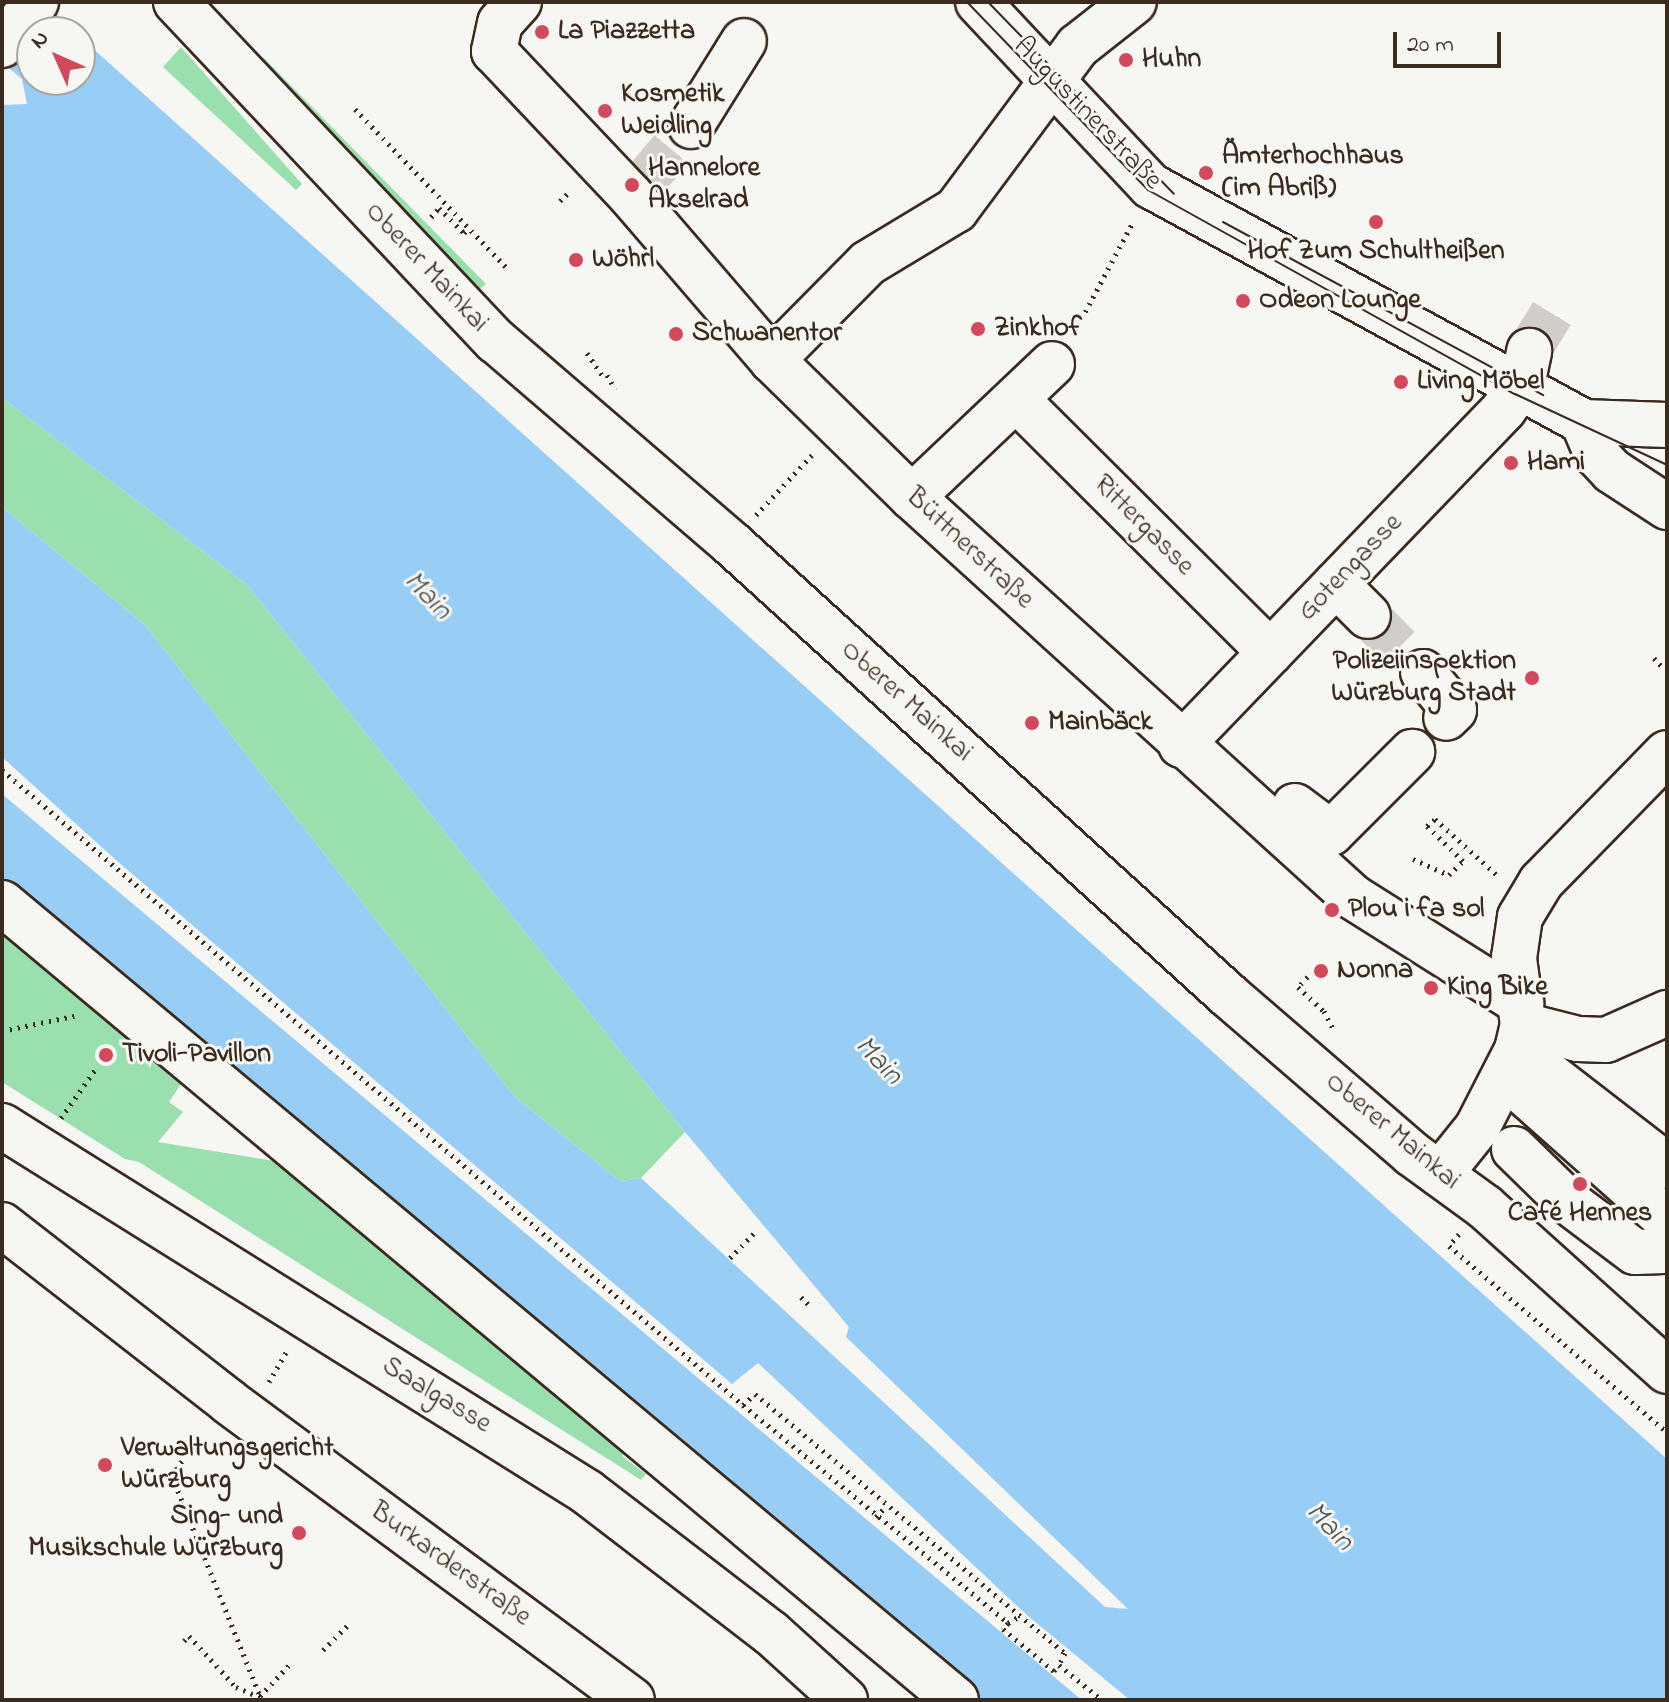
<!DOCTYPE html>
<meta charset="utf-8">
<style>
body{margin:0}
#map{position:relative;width:1669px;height:1702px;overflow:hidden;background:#f6f6f2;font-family:"Indie Flower",sans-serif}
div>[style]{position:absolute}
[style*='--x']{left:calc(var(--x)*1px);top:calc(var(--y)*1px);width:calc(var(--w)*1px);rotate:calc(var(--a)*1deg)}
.green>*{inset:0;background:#99e0ae}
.water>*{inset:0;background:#98cdf6;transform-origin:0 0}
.minor-tunnel>*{height:44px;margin-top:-22px;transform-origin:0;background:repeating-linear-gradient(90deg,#d1cdc8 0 44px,transparent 0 66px)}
.path>*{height:5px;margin-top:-2.5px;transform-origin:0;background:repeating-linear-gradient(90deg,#3b2a1e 0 2px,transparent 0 8px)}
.roads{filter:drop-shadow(2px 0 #3b2a1e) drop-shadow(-2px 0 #3b2a1e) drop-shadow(0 2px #3b2a1e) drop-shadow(0 -2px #3b2a1e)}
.minor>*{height:44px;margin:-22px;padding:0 22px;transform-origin:22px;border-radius:22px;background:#f6f6f2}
.major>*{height:44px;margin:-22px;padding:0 22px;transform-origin:22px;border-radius:22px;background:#f6f6f2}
.tram>*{height:2px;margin:-1px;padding:0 1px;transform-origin:1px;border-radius:1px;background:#3b2a1e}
.dots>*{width:22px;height:22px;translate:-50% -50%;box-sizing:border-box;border:4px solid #f6f6f2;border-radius:50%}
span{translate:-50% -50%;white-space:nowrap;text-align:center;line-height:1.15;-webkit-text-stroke:6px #f6f6f2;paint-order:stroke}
.poi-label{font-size:28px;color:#3b2a1e;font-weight:700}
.left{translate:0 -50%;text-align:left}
.right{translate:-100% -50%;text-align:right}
.street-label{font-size:28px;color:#3b2a1e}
.water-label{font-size:30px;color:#525354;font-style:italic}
.frame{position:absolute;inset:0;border:4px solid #3b2a1e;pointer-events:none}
.north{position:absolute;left:16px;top:16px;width:80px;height:80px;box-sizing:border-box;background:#f6f6f2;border:2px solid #aba49d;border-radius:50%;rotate:315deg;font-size:22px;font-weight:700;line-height:32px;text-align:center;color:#3b2a1e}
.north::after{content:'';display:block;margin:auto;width:28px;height:36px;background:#d1495b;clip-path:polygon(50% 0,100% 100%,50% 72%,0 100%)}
.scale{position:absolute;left:1393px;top:32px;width:108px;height:36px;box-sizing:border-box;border:4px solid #3b2a1e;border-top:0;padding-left:10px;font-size:24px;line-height:28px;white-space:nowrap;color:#3b2a1e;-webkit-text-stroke:6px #f6f6f2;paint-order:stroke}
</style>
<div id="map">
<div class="green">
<i style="clip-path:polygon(181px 47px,302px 184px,296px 190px,163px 67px)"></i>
<i style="clip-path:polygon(263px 57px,486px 284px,480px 289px,253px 68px)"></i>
<i style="clip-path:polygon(2px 398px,247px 585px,685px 1132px,641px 1178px,620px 1181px,514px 1096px,145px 625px,2px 507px)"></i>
<i style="clip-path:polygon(2px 913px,187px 1075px,169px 1102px,183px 1112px,158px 1142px,287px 1163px,628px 1446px,622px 1456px,646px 1474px,641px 1480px,139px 1162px,125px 1159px,2px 1082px)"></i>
</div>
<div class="water">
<i style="clip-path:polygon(2px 2px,42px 2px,74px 32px,32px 32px,32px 80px,80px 80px,80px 37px,1667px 1459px,1667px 1700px,1130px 1700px,1028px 1616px,758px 1363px,732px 1384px,117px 861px,2px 757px,2px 507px,145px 625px,514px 1096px,620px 1181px,641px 1178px,1105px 1607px,1128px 1609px,846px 1337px,849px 1327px,685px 1132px,247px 585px,2px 398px,2px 105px,27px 104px,22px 79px,2px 62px)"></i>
<i style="left:2px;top:794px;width:1406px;height:85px;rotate:40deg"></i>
</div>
<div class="minor-tunnel">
<i style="--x:643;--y:183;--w:75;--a:-49.9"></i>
<i style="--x:1529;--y:351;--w:60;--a:-58.7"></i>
<i style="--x:1368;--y:616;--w:78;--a:45.5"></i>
</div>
<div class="path">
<i style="--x:355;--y:109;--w:221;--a:46.3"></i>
<i style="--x:560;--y:201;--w:16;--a:-45"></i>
<i style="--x:431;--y:217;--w:12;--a:-48"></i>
<i style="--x:439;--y:208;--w:35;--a:45"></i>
<i style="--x:464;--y:233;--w:7;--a:-45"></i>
<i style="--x:1074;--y:333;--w:126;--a:-62"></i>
<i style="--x:587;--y:353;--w:30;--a:56"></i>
<i style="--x:607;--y:375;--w:16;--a:60"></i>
<i style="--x:756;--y:515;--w:82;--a:-47"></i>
<i style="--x:1654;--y:658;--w:12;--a:48"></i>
<i style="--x:2;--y:770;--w:976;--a:40.59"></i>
<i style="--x:743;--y:1405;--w:343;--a:39.4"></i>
<i style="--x:1008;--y:1623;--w:8;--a:130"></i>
<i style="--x:1003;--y:1629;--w:66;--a:39.5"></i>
<i style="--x:1054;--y:1671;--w:8;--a:-50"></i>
<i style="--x:1059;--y:1665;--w:55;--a:39.1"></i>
<i style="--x:1413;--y:859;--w:39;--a:24"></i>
<i style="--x:1449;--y:875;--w:20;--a:-45"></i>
<i style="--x:1463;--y:861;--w:50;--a:-135.8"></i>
<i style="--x:1427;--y:826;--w:11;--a:-41"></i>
<i style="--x:1435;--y:819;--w:85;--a:42.1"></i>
<i style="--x:1313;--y:971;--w:22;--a:133"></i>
<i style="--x:1298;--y:987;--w:35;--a:43"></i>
<i style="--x:1324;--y:1011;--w:18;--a:63"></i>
<i style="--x:2;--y:1031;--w:74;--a:-11.8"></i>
<i style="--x:61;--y:1118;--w:62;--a:-54.8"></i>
<i style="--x:1459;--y:1234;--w:16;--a:130"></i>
<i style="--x:1449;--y:1246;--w:287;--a:40.5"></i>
<i style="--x:730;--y:1258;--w:37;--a:-46"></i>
<i style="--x:801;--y:1297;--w:10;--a:45"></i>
<i style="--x:269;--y:1382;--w:38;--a:-60"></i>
<i style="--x:743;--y:1405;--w:16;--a:-43"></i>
<i style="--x:755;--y:1394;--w:404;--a:39.9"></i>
<i style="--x:1065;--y:1653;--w:13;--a:117"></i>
<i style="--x:182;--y:1461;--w:18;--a:124"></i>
<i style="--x:172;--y:1476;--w:237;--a:68.2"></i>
<i style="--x:876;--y:1517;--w:16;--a:-47"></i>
<i style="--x:1008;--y:1623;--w:14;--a:-30"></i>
<i style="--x:184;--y:1641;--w:7;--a:-45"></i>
<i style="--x:189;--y:1636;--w:69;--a:47.3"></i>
<i style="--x:236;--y:1687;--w:33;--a:23"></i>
<i style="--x:323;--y:1650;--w:38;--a:-45"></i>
<i style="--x:260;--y:1696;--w:44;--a:-46.8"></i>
</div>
<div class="roads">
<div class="minor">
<i style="--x:176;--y:2;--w:466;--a:46.7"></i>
<i style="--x:496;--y:341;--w:311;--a:40.7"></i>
<i style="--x:732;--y:544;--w:670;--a:42.28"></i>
<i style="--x:1228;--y:995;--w:243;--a:40.8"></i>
<i style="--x:1412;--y:1154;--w:90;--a:36"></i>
<i style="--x:1485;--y:1207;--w:245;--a:42"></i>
<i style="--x:519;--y:2;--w:28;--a:132"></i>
<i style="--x:500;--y:23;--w:29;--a:102"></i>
<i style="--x:494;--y:51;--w:199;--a:46.6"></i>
<i style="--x:631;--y:196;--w:216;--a:49.3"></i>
<i style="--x:772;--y:360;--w:196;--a:44.4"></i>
<i style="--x:912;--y:497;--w:595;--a:42.21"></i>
<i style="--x:1353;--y:897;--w:199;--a:32.2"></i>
<i style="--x:978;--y:2;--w:253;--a:46.8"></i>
<i style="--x:1151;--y:186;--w:492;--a:28.6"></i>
<i style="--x:1583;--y:422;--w:84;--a:2"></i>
<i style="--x:2;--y:45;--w:55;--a:-51.7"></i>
<i style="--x:691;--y:126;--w:100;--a:-58.1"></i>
<i style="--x:772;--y:360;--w:136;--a:-45.3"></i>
<i style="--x:868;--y:263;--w:103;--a:-31.1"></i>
<i style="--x:956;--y:210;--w:204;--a:-53.4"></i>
<i style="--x:1078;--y:46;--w:71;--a:-38.2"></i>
<i style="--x:1016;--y:399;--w:359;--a:44.9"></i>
<i style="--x:1583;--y:422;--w:36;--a:67"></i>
<i style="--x:1597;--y:455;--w:22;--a:47"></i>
<i style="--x:1612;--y:471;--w:66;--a:33.2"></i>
<i style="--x:912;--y:497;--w:193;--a:-43.5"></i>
<i style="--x:1336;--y:584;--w:45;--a:45"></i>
<i style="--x:1423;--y:672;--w:49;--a:50.8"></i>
<i style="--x:1454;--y:710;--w:11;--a:135"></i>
<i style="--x:1181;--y:745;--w:466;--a:-46.1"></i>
<i style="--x:1504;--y:409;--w:30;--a:-53"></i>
<i style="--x:1522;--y:385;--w:35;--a:-78"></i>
<i style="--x:1295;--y:806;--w:45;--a:36.9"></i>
<i style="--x:1331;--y:833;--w:115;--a:-45"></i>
<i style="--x:2;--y:903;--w:1243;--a:39.88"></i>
<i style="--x:1523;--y:1025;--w:57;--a:14.3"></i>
<i style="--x:1578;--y:1039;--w:28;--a:2"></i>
<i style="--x:1606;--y:1040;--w:67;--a:-23.9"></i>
<i style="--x:1517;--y:1050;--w:190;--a:37.7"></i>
<i style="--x:1523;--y:1092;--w:193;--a:41.6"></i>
<i style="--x:1514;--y:1149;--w:73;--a:44.4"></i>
<i style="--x:1440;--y:1174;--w:59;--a:-51.2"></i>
<i style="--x:1477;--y:1128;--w:88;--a:-62.9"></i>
<i style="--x:1517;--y:1050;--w:26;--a:-77"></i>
<i style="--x:1523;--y:1025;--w:68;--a:-97.7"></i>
<i style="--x:1514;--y:958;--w:41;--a:-81.7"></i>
<i style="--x:1520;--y:917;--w:41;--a:-59"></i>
<i style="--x:1541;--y:882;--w:180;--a:-45.7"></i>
<i style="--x:1571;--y:1204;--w:80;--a:36.9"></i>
<i style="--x:1635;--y:1252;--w:32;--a:-2"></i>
<i style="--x:2;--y:1225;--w:288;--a:37.9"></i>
<i style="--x:229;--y:1402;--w:501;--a:36.48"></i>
</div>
<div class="major">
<i style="--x:2;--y:1126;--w:690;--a:32.03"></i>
<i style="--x:587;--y:1492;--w:232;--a:37.5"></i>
<i style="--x:771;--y:1633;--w:100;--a:42.2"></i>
</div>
</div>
<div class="tram">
<i style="--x:967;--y:2;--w:261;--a:46.1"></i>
<i style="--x:1148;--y:190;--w:420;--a:29.1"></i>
<i style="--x:1515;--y:394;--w:168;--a:25"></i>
<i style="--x:988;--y:2;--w:267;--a:45.9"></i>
<i style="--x:1223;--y:222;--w:364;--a:28.4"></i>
</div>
<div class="dots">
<i style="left:542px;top:32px;background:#d1495b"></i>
<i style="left:1126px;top:60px;background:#d1495b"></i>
<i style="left:605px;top:111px;background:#d1495b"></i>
<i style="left:1206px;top:173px;background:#d1495b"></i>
<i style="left:632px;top:185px;background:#d1495b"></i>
<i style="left:1376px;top:222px;background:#d1495b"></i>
<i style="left:576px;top:260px;background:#d1495b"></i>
<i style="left:1243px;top:301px;background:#d1495b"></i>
<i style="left:978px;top:329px;background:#d1495b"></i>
<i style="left:676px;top:334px;background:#d1495b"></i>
<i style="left:1401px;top:382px;background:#d1495b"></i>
<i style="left:1511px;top:463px;background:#d1495b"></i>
<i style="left:1532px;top:678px;background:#d1495b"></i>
<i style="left:1032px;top:723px;background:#d1495b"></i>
<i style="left:1332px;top:910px;background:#d1495b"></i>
<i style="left:1321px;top:971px;background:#d1495b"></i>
<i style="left:1431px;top:988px;background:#d1495b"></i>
<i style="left:106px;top:1055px;background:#d1495b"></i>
<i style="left:1580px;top:1184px;background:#d1495b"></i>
<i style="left:105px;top:1465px;background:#d1495b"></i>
<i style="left:299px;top:1533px;background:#d1495b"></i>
</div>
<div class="poi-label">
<span class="left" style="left:558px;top:32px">La Piazzetta</span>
<span class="left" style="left:1142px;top:60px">Huhn</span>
<span class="left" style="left:621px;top:111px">Kosmetik<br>Weidling</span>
<span class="left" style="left:1222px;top:173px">Ämterhochhaus<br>(im Abriß)</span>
<span class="left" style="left:648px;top:185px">Hannelore<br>Akselrad</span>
<span style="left:1376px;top:252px">Hof Zum Schultheißen</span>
<span class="left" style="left:592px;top:260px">Wöhrl</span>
<span class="left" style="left:1259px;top:301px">Odeon Lounge</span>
<span class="left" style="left:994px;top:329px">Zinkhof</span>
<span class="left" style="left:692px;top:334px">Schwanentor</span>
<span class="left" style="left:1417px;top:382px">Living Möbel</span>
<span class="left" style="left:1527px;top:463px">Hami</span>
<span class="right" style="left:1516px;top:678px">Polizeiinspektion<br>Würzburg Stadt</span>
<span class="left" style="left:1048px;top:723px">Mainbäck</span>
<span class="left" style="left:1348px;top:910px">Plou i fa sol</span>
<span class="left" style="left:1337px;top:971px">Nonna</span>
<span class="left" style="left:1447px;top:988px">King Bike</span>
<span class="left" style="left:122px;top:1055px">Tivoli-Pavillon</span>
<span style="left:1580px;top:1214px">Café Hennes</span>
<span class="left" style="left:121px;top:1465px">Verwaltungsgericht<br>Würzburg</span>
<span class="right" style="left:283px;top:1533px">Sing- und<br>Musikschule Würzburg</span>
</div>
<div class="street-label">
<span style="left:1087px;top:114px;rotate:46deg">Augustinerstraße</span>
<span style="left:426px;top:268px;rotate:47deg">Oberer Mainkai</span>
<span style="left:1143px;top:526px;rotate:45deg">Rittergasse</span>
<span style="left:969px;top:549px;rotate:43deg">Büttnerstraße</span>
<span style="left:1351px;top:568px;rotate:-46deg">Gotengasse</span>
<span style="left:906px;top:702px;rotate:42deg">Oberer Mainkai</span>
<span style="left:1392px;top:1132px;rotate:40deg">Oberer Mainkai</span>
<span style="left:436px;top:1396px;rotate:31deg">Saalgasse</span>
<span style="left:450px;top:1565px;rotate:36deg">Burkarderstraße</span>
</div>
<div class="water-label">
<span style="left:427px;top:596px;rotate:46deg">Main</span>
<span style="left:878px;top:1061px;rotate:46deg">Main</span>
<span style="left:1329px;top:1527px;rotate:46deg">Main</span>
</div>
<div class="frame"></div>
<div class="north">N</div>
<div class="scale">20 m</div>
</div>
